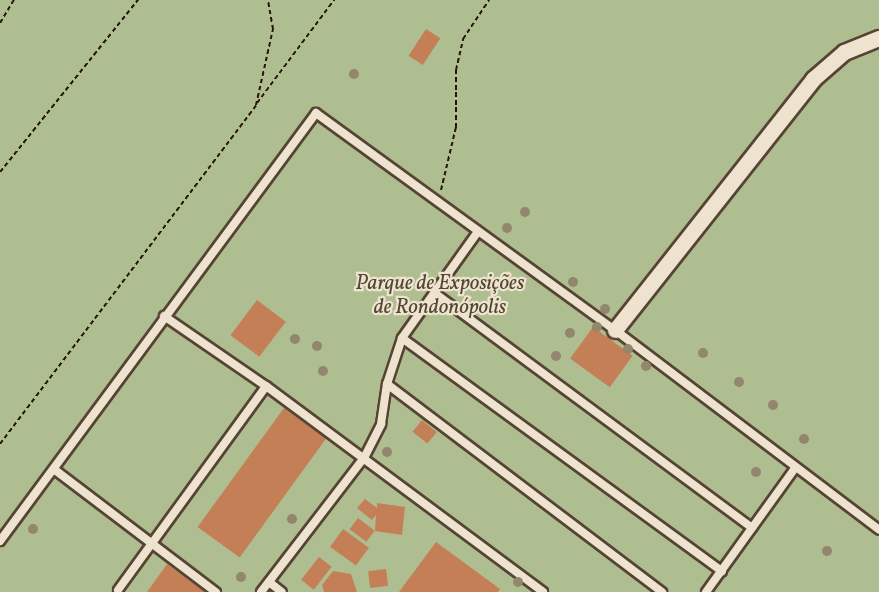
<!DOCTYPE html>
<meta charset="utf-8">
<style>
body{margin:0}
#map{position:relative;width:879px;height:592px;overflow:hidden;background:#e3d4b4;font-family:Vollkorn,serif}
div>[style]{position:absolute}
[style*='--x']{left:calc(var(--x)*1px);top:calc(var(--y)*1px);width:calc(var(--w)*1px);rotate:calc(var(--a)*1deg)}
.green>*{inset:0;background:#aebe91;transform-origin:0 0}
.building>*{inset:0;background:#c47f57;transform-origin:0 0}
.path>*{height:2px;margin-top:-1px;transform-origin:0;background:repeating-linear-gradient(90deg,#28130a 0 4.5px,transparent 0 7.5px)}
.roads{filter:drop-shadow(2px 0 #574334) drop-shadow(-2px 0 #574334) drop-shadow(0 2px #574334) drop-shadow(0 -2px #574334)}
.lane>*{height:8px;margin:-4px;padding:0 4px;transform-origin:4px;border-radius:4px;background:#ede3ce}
.street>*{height:15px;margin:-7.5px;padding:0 7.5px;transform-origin:7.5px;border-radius:7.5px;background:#ede3ce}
.trees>*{width:10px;height:10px;margin:-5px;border-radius:50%;background:#92866c}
span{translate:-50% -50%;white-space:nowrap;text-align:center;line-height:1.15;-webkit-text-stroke:4.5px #ede3ce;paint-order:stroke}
.park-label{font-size:21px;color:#504632;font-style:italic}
</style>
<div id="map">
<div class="green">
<i style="left:0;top:0;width:879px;height:592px"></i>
</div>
<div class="building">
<i style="left:426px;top:29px;width:17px;height:32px;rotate:33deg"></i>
<i style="left:257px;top:300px;width:36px;height:44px;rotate:37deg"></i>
<i style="left:593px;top:327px;width:49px;height:39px;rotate:36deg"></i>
<i style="left:284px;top:408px;width:52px;height:147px;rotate:36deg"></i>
<i style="left:422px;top:420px;width:19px;height:15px;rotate:39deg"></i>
<i style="clip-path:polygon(365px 499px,377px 508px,377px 503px,405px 507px,402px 535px,375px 531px,376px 515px,372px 520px,357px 508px)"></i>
<i style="left:358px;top:518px;width:21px;height:14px;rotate:37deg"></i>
<i style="left:343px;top:529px;width:32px;height:22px;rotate:36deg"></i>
<i style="clip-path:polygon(436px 542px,500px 589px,498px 592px,399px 592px)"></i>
<i style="left:319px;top:557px;width:16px;height:29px;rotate:38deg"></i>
<i style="clip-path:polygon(167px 564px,205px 592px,147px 592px)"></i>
<i style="left:386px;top:569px;width:17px;height:18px;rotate:83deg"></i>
<i style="clip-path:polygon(333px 571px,351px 574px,357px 592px,324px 592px,322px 585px)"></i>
</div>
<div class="path">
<i style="--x:0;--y:23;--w:27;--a:-59"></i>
<i style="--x:257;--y:103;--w:129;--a:-53.2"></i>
<i style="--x:0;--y:172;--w:221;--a:-51.3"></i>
<i style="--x:441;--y:190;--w:65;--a:-76.6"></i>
<i style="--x:456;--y:127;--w:57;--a:-90"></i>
<i style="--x:456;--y:70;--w:32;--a:-77"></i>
<i style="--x:463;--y:39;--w:47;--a:-56.3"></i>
<i style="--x:0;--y:444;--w:425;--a:-52.9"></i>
<i style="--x:256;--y:105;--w:78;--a:-77.4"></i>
<i style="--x:273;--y:29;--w:29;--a:-100"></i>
</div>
<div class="roads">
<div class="lane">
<i style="--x:436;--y:294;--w:393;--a:36.5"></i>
<i style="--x:164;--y:316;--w:124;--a:34.5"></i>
<i style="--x:266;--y:386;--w:345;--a:36.6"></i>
<i style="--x:402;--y:338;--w:396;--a:36.1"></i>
<i style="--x:387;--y:384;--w:345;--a:37.1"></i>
<i style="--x:55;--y:470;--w:202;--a:37.2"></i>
<i style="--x:0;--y:541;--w:532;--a:-53.56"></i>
<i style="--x:316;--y:113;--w:369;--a:36"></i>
<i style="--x:615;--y:330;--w:331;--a:37.1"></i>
<i style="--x:269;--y:582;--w:16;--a:38"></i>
<i style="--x:118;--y:590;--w:252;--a:-54"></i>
<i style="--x:261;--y:592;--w:169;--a:-52.5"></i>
<i style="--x:364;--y:458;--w:38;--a:-63"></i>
<i style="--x:381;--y:424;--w:40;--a:-81.5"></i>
<i style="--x:387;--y:384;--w:48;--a:-71.9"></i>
<i style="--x:402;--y:338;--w:129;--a:-54.5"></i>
<i style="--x:706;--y:592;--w:153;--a:-54.3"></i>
</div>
<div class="street">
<i style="--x:615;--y:330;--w:320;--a:-51.7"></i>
<i style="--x:813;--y:79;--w:41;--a:-41.1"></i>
<i style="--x:844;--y:52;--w:38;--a:-22"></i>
</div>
</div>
<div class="trees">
<i style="left:354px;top:74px"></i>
<i style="left:525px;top:212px"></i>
<i style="left:507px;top:228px"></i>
<i style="left:573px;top:282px"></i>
<i style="left:605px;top:309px"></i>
<i style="left:597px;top:327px"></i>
<i style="left:570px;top:333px"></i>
<i style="left:295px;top:339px"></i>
<i style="left:317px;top:346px"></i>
<i style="left:628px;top:349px"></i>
<i style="left:703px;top:353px"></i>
<i style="left:556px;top:356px"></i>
<i style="left:646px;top:366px"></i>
<i style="left:323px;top:371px"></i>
<i style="left:739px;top:382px"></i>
<i style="left:773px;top:405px"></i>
<i style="left:804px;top:439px"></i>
<i style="left:387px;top:452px"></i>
<i style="left:756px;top:472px"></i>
<i style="left:292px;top:519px"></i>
<i style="left:33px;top:529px"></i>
<i style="left:827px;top:551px"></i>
<i style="left:241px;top:577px"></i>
<i style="left:518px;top:582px"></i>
</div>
<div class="park-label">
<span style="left:440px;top:296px">Parque de Exposições<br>de Rondonópolis</span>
</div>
</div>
